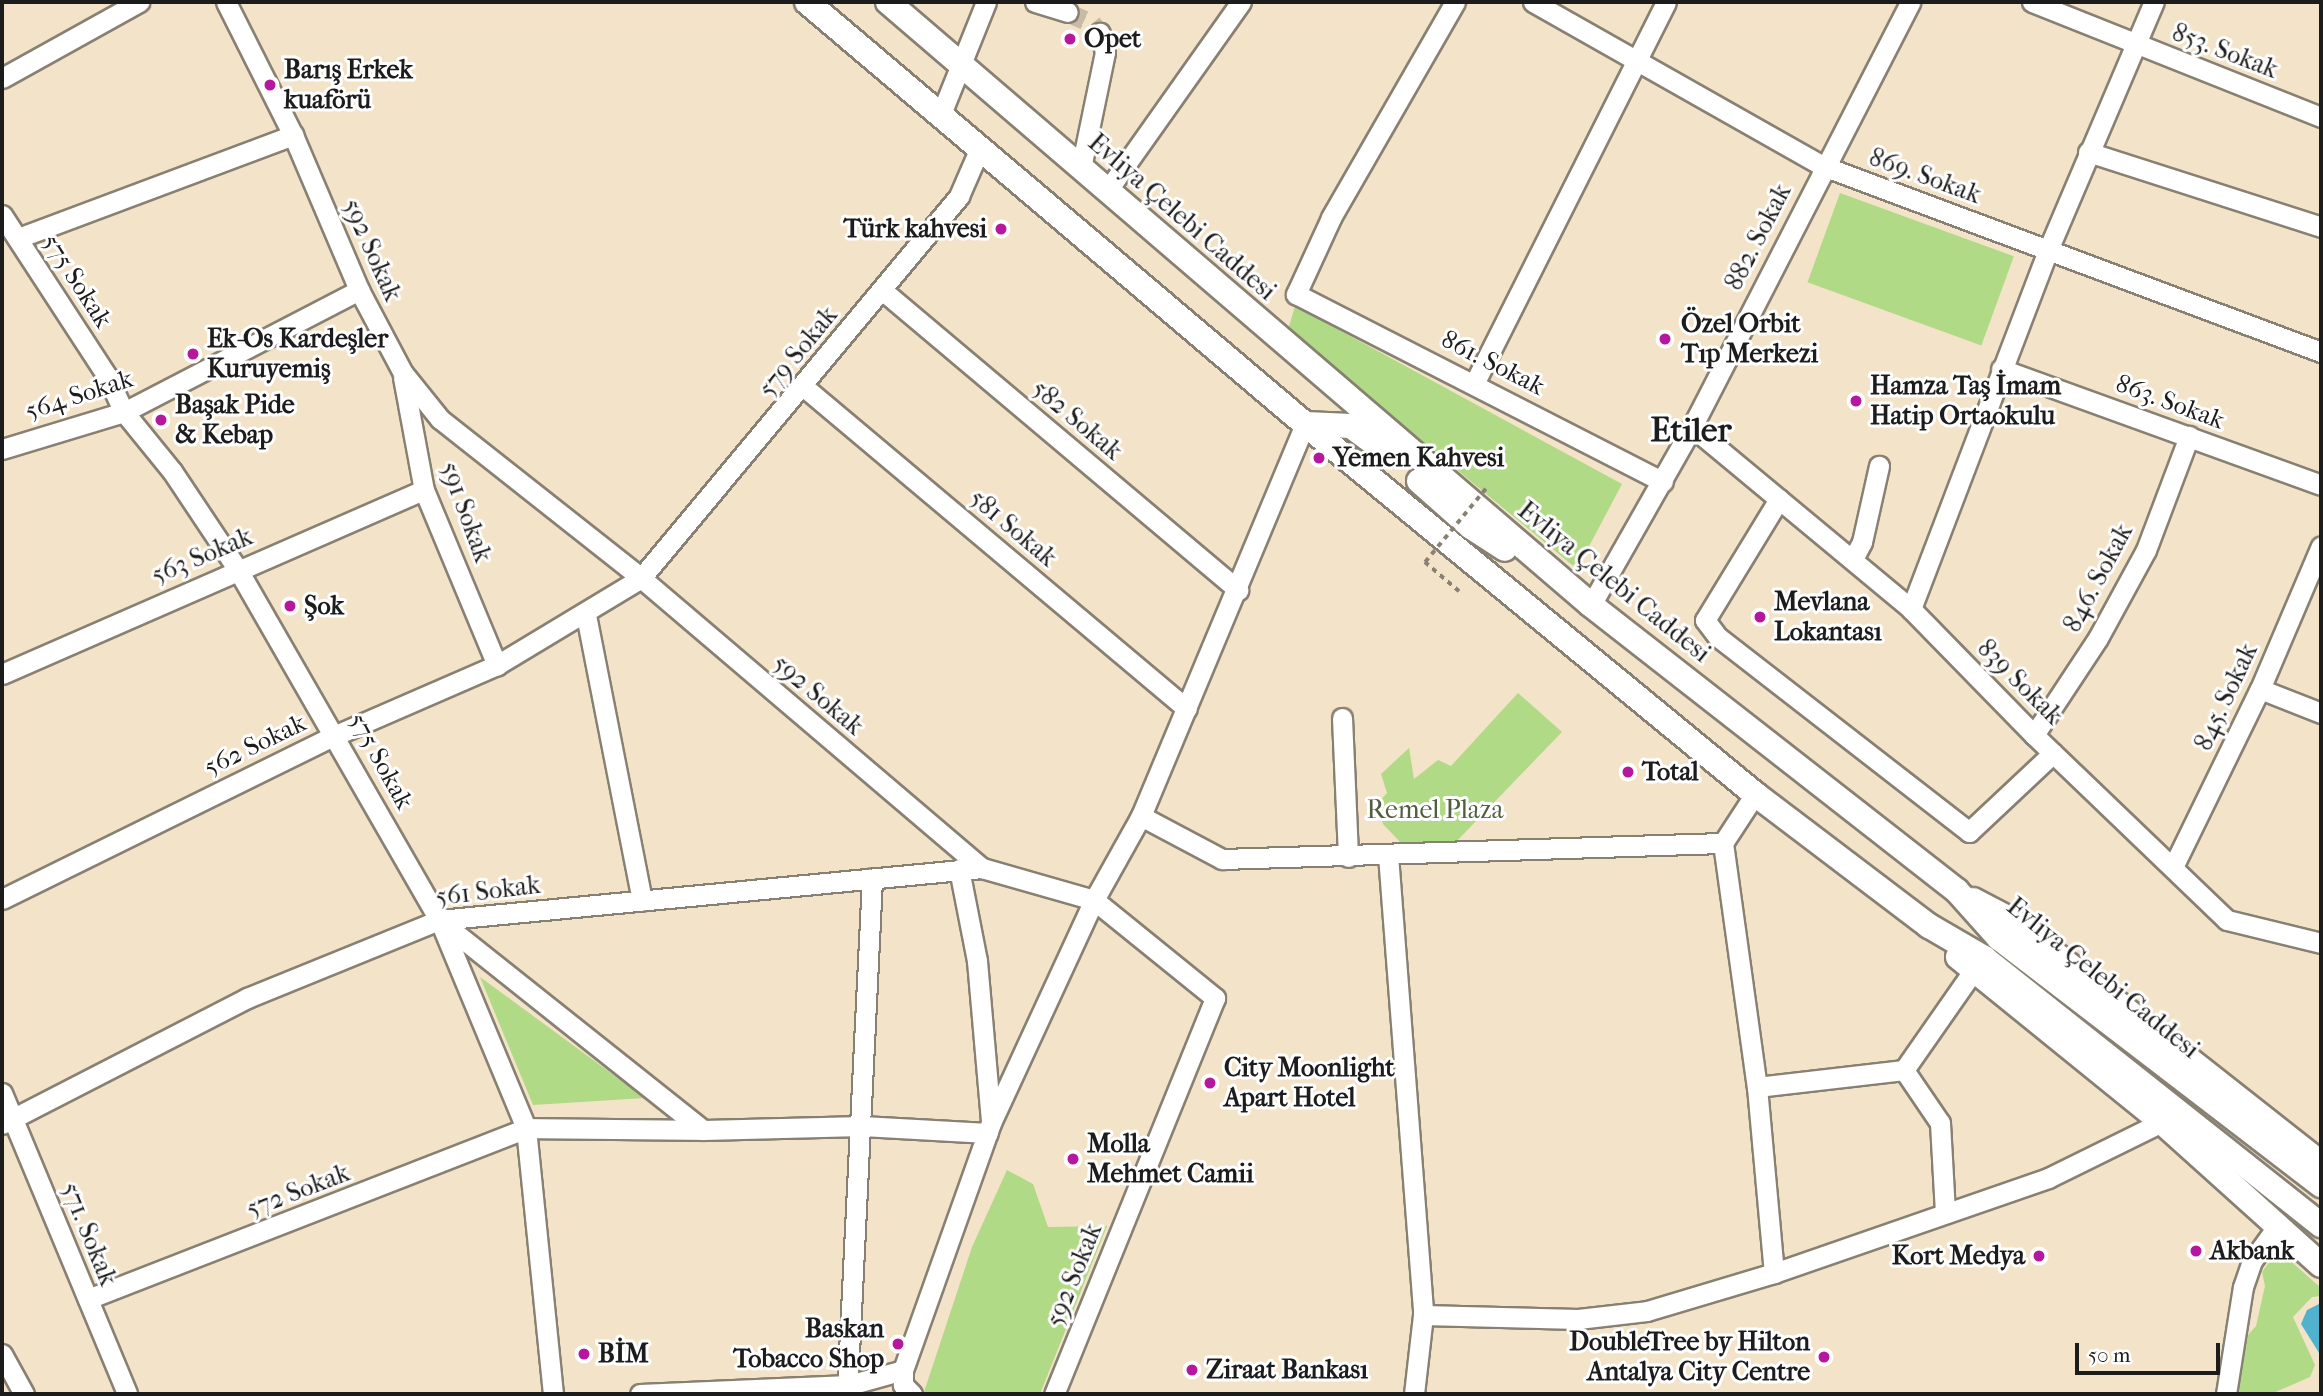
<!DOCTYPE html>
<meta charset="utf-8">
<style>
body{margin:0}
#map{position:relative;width:2323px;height:1396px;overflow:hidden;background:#f3e3c8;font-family:"IM FELL French Canon",serif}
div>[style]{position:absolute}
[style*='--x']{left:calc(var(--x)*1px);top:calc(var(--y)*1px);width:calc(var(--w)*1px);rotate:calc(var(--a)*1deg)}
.green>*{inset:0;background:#b0da85;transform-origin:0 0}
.water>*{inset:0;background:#50b2cf}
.minor-tunnel>*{height:19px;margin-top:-9.5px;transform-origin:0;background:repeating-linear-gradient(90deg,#c8bba6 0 19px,transparent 0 29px)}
.path>*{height:3.5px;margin-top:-1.75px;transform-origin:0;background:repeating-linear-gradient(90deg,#888072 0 5px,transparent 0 10px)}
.roads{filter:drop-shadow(2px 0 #888072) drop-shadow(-2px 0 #888072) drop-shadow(0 2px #888072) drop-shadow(0 -2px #888072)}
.minor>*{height:19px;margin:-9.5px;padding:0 9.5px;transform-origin:9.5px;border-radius:9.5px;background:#fff}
.major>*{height:24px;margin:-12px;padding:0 12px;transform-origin:12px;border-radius:12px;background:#fff}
.path-bridge>*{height:3.5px;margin-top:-1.75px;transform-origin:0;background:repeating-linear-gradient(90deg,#888072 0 5px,transparent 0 10px)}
.dots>*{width:19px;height:19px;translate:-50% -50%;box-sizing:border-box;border:4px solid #fff;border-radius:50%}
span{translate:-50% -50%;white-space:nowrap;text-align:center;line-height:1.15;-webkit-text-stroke:6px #fff;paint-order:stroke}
.poi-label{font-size:26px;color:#1c1c1c;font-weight:700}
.left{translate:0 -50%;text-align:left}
.right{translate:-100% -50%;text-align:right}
.street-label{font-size:26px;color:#1c1c1c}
.park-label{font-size:26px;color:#505e41}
.district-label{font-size:33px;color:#1c1c1c;font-weight:700}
.frame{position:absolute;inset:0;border:4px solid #1c1c1c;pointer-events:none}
.scale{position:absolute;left:2075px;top:1343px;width:145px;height:32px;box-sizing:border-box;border:4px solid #1c1c1c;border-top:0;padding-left:9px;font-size:21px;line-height:24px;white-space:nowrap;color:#1c1c1c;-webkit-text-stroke:5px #fff;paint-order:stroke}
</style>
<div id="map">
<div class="green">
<i style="left:1840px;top:193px;width:185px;height:95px;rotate:20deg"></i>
<i style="clip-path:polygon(1295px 306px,1622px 484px,1577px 569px,1288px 330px)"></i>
<i style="clip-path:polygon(1518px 693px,1562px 732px,1452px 846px,1403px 845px,1383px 824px,1377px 804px,1387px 793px,1381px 774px,1409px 748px,1414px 779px,1438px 760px,1451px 766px)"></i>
<i style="clip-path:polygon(480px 977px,645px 1098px,533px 1105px)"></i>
<i style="clip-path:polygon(1007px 1170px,1033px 1184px,1048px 1227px,1107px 1226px,1040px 1394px,929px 1394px,924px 1392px,972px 1247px)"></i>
<i style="clip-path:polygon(2278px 1250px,2321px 1288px,2321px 1296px,2312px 1297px,2293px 1317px,2315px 1365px,2310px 1377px,2271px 1394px,2238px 1394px,2248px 1335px,2256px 1326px,2265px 1286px,2262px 1272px)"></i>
</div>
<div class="water">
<i style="clip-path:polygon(2321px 1303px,2321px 1356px,2301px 1324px,2307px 1310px)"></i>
</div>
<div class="minor-tunnel">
<i style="--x:1067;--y:12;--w:27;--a:24"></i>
<i style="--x:1092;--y:23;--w:13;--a:51"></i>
</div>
<div class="path">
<i style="--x:1425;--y:562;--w:45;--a:40.5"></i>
</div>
<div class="roads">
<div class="minor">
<i style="--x:226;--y:2;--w:149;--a:63.3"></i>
<i style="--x:293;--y:135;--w:168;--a:66.9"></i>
<i style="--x:359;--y:290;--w:94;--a:62.1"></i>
<i style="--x:403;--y:373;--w:59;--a:51.2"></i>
<i style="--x:440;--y:419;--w:256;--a:38.3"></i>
<i style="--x:641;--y:578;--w:448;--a:40.4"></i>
<i style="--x:982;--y:868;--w:116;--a:15.9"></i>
<i style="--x:1094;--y:900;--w:156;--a:39"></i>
<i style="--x:1215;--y:998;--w:427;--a:112.1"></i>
<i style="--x:1035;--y:2;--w:34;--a:17"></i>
<i style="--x:1455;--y:2;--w:249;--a:119.9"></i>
<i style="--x:1331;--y:218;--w:84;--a:114.7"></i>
<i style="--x:1296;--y:294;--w:412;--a:27.1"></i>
<i style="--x:1533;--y:2;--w:333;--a:29.5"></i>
<i style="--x:1823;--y:166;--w:532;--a:20.48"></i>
<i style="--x:2032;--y:2;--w:311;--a:21.7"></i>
<i style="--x:2;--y:78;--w:157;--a:-29"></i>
<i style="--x:941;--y:114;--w:121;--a:-68.1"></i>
<i style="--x:2088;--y:152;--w:245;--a:17.8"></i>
<i style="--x:1081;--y:168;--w:118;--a:-78.3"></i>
<i style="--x:1105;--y:52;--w:20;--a:-105"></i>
<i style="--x:1107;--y:191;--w:232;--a:-54.7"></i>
<i style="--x:2;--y:215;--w:192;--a:56.9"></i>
<i style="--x:107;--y:376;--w:40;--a:65"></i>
<i style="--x:124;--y:412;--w:76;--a:50.9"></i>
<i style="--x:172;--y:471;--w:119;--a:56.3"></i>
<i style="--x:238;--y:570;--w:404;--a:60.1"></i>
<i style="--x:439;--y:920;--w:337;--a:38.5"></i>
<i style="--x:703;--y:1130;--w:159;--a:-1.4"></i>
<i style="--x:862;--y:1126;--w:126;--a:3.2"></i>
<i style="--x:18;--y:238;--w:294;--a:-20.5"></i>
<i style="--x:882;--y:290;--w:466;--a:40.1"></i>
<i style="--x:2001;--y:369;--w:340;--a:19.9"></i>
<i style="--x:403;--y:377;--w:115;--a:79.5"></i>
<i style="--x:424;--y:490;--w:190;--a:67.4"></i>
<i style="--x:1475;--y:382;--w:425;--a:-63.3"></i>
<i style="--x:804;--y:387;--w:500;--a:40.05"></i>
<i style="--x:1692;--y:427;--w:285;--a:39.7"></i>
<i style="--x:1911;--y:609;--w:176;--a:45.7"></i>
<i style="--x:2034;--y:735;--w:267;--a:43.8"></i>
<i style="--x:2227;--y:920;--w:97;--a:13.7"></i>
<i style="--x:2;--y:449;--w:127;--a:-16.9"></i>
<i style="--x:124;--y:412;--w:265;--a:-27.4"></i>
<i style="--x:1779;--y:499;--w:142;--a:121.4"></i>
<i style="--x:1705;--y:620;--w:21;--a:53"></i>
<i style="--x:1718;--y:637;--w:318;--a:37.8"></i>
<i style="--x:1969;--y:832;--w:115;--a:-43.2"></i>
<i style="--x:1853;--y:559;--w:19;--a:-62"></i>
<i style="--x:1862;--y:542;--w:78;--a:-77.4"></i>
<i style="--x:1591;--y:605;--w:205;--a:-60.4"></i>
<i style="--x:1692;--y:427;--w:478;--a:-62.8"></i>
<i style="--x:1911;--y:609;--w:384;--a:-69.1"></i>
<i style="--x:2048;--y:250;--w:270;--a:-66.9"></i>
<i style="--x:586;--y:615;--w:291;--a:78.9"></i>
<i style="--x:2;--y:674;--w:460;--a:-23.6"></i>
<i style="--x:2260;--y:689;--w:66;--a:21.5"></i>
<i style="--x:1342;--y:718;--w:139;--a:87.5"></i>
<i style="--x:2034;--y:735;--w:116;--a:-56.6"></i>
<i style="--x:2098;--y:638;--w:100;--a:-61.4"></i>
<i style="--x:2146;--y:550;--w:122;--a:-69.3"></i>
<i style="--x:1755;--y:794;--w:59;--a:123.1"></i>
<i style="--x:1723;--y:843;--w:246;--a:82.1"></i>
<i style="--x:1757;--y:1087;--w:187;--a:84.8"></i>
<i style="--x:1141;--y:816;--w:92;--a:28"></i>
<i style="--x:1222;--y:859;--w:501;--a:-1.83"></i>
<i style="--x:1388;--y:855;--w:461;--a:85.6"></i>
<i style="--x:2173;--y:867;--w:198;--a:-64"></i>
<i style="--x:2260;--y:689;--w:155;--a:-66.9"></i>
<i style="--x:959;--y:869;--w:94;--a:78.9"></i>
<i style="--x:977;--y:961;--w:161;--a:85"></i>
<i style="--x:2;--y:899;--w:372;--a:-26.2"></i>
<i style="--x:336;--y:735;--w:176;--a:-23.5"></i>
<i style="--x:497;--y:665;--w:168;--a:-31.1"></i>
<i style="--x:641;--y:578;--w:497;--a:-50.2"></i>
<i style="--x:959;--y:196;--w:52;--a:-66.4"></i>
<i style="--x:1904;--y:1070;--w:121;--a:-55.1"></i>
<i style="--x:1757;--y:1087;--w:148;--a:-6.6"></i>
<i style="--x:1904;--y:1070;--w:64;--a:55.8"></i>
<i style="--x:1940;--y:1123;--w:89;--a:86.8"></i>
<i style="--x:2;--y:1093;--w:326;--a:67.4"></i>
<i style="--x:2;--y:1124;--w:276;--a:-27.2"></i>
<i style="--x:247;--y:998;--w:207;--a:-22.1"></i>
<i style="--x:439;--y:920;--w:545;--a:-5.47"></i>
<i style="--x:88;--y:1299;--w:470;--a:-21.3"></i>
<i style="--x:526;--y:1128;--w:224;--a:-112.6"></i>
<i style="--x:2;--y:1354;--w:46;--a:61.2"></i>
<i style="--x:553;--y:1394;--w:267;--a:-95.8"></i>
<i style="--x:526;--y:1128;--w:177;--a:0.6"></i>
<i style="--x:640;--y:1394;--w:209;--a:-2.5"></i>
<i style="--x:849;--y:1385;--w:56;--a:-15.5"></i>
<i style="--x:847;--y:1394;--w:516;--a:-87.22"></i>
<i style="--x:912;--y:1394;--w:13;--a:-135"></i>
<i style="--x:903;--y:1385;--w:15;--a:-90"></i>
<i style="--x:903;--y:1370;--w:262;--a:-70.4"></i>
<i style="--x:991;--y:1123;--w:246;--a:-65.2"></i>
<i style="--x:1094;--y:900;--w:96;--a:-60.8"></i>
<i style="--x:1141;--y:816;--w:425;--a:-67.3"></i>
<i style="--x:1414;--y:1394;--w:80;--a:-83.5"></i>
<i style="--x:1423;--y:1315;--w:155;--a:1.5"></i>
<i style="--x:1578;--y:1319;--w:69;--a:-6.6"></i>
<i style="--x:1647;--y:1311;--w:133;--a:-16.7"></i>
<i style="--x:1774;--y:1273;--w:290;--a:-19.1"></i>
<i style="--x:2048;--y:1178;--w:127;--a:-26.2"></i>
<i style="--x:2226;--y:1394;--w:108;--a:-81"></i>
<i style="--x:2243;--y:1287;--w:28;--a:-71"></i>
<i style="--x:2252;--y:1261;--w:46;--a:-53.9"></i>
</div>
<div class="major">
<i style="--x:807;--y:2;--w:653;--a:40.28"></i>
<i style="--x:1305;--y:424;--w:583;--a:39.43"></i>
<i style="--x:1755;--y:794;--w:218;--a:37.2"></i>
<i style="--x:1929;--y:926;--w:64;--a:30.2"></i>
<i style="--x:1984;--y:958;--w:430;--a:38.4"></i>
<i style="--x:888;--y:2;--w:926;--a:40.62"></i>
<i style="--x:1591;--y:605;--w:464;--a:38"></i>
<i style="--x:1957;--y:891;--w:63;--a:48.2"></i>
<i style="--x:1999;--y:938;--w:406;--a:37.5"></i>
<i style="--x:1305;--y:424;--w:46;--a:2.5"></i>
<i style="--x:1351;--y:426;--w:44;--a:36.6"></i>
<i style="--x:1419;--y:481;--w:69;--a:41.5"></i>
<i style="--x:1471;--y:527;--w:40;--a:32.9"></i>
<i style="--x:1973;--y:900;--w:45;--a:27.7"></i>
<i style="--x:2013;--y:921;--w:392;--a:38.2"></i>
<i style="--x:1958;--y:957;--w:262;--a:39"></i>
<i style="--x:2162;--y:1122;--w:214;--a:42"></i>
</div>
</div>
<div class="path-bridge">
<i style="--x:1425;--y:562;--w:97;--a:-50.4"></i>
</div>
<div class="dots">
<i style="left:1070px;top:39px;background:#b5179e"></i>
<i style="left:270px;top:85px;background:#b5179e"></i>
<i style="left:1001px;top:229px;background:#b5179e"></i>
<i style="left:1665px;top:339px;background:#b5179e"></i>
<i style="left:193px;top:354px;background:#b5179e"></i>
<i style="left:1856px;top:401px;background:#b5179e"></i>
<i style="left:161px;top:420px;background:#b5179e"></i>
<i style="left:1319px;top:458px;background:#b5179e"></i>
<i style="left:290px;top:606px;background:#b5179e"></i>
<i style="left:1760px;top:617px;background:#b5179e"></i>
<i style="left:1628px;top:772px;background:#b5179e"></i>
<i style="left:1210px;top:1083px;background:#b5179e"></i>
<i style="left:1073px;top:1159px;background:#b5179e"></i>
<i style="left:2196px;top:1251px;background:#b5179e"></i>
<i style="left:2039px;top:1256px;background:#b5179e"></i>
<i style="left:898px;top:1344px;background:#b5179e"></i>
<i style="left:584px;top:1354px;background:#b5179e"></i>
<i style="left:1824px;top:1357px;background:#b5179e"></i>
<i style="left:1192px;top:1370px;background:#b5179e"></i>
</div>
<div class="poi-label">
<span class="left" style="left:1084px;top:39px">Opet</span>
<span class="left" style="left:284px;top:85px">Barış Erkek<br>kuaförü</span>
<span class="right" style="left:987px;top:229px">Türk kahvesi</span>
<span class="left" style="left:1681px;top:339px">Özel Orbit<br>Tıp Merkezi</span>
<span class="left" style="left:207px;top:354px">Ek-Os Kardeşler<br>Kuruyemiş</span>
<span class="left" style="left:1870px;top:401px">Hamza Taş İmam<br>Hatip Ortaokulu</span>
<span class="left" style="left:175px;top:420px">Başak Pide<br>&amp; Kebap</span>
<span class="left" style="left:1333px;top:458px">Yemen Kahvesi</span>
<span class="left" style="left:1774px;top:617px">Mevlana<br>Lokantası</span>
<span class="left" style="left:304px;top:606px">Şok</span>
<span class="left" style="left:1642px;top:772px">Total</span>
<span class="left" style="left:1224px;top:1083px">City Moonlight<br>Apart Hotel</span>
<span class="left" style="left:1087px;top:1159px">Molla<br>Mehmet Camii</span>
<span class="left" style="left:2210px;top:1251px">Akbank</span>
<span class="right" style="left:2025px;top:1256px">Kort Medya</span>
<span class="right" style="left:884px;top:1344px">Baskan<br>Tobacco Shop</span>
<span class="right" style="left:1810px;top:1357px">DoubleTree by Hilton<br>Antalya City Centre</span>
<span class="left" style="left:598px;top:1354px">BİM</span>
<span class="left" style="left:1206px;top:1370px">Ziraat Bankası</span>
</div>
<div class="street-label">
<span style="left:2225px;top:51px;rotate:21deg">853. Sokak</span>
<span style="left:1925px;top:176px;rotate:20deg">869. Sokak</span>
<span style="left:1182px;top:217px;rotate:41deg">Evliya Çelebi Caddesi</span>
<span style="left:1758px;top:237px;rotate:-63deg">882. Sokak</span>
<span style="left:372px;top:250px;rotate:66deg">592 Sokak</span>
<span style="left:77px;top:281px;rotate:57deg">575 Sokak</span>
<span style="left:798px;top:352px;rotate:-51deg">579 Sokak</span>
<span style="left:1493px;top:363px;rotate:27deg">861. Sokak</span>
<span style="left:79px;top:395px;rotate:-18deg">564 Sokak</span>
<span style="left:2170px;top:402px;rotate:20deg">863. Sokak</span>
<span style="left:1077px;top:420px;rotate:40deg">582 Sokak</span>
<span style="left:466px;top:512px;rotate:70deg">591 Sokak</span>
<span style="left:1013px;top:528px;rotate:40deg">581 Sokak</span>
<span style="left:202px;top:556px;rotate:-23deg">563 Sokak</span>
<span style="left:2098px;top:578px;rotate:-62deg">846. Sokak</span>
<span style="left:1614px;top:582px;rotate:39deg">Evliya Çelebi Caddesi</span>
<span style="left:2020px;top:682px;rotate:45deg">839 Sokak</span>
<span style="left:818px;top:695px;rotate:40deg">592 Sokak</span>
<span style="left:2226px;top:697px;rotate:-65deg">845. Sokak</span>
<span style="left:255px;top:745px;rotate:-26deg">562 Sokak</span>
<span style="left:381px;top:761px;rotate:61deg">575 Sokak</span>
<span style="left:488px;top:891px;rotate:-7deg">561 Sokak</span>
<span style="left:2103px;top:978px;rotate:39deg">Evliya Çelebi Caddesi</span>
<span style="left:298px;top:1191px;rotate:-21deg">572 Sokak</span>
<span style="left:89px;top:1234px;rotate:68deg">571. Sokak</span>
<span style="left:1074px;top:1275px;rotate:-68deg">592 Sokak</span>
</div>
<div class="park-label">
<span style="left:1435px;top:810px">Remel Plaza</span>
</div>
<div class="district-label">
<span style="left:1691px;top:431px">Etiler</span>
</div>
<div class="frame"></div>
<div class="scale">50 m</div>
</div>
